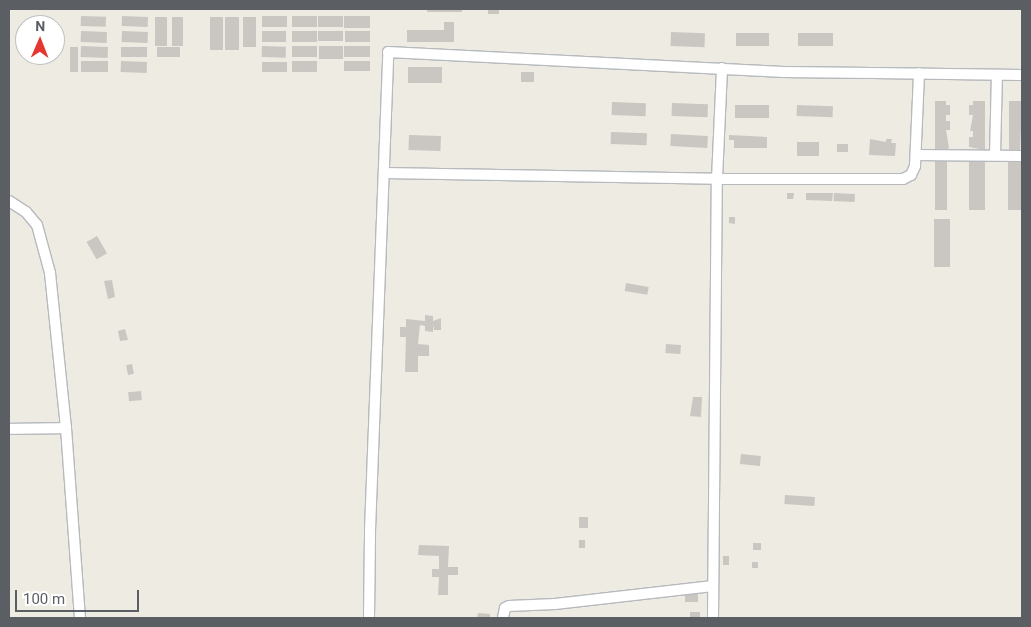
<!DOCTYPE html>
<style>
body{margin:0}
#map{position:relative;width:1031px;height:627px;overflow:hidden;background:#eeebe3;font-family:Roboto,sans-serif}
div>[style]{position:absolute}
[style*='--x']{left:calc(var(--x)*1px);top:calc(var(--y)*1px);width:calc(var(--w)*1px);rotate:calc(var(--a)*1deg)}
.building>*{inset:0;background:#cac7c3;transform-origin:0 0}
.roads{filter:drop-shadow(1px 0 #b6b9bd) drop-shadow(-1px 0 #b6b9bd) drop-shadow(0 1px #b6b9bd) drop-shadow(0 -1px #b6b9bd)}
.street>*{height:10px;margin:-5px;padding:0 5px;transform-origin:5px;border-radius:5px;background:#fff}
span{translate:-50% -50%;white-space:nowrap;text-align:center;line-height:1.15;-webkit-text-stroke:4px #fff;paint-order:stroke}
.frame{position:absolute;inset:0;border:10px solid #5b5f64;pointer-events:none}
.north{position:absolute;left:15px;top:15px;width:50px;height:50px;box-sizing:border-box;background:#fff;border:1px solid #bdbfc1;border-radius:50%;rotate:1deg;font-size:14px;font-weight:700;line-height:20px;text-align:center;color:#5b5f64}
.north::after{content:'';display:block;margin:auto;width:18px;height:22px;background:#e53632;clip-path:polygon(50% 0,100% 100%,50% 72%,0 100%)}
.scale{position:absolute;left:15px;top:590px;width:124px;height:22px;box-sizing:border-box;border:2px solid #5b5f64;border-top:0;padding-left:6px;font-size:15px;line-height:18px;white-space:nowrap;color:#5b5f64;-webkit-text-stroke:4px #fff;paint-order:stroke}
</style>
<div id="map">
<div class="building">
<i style="left:427px;top:9px;width:35px;height:3px"></i>
<i style="left:488px;top:9px;width:11px;height:5px"></i>
<i style="left:81px;top:16px;width:25px;height:10px;rotate:2deg"></i>
<i style="left:122px;top:16px;width:26px;height:10px;rotate:2deg"></i>
<i style="left:262px;top:16px;width:25px;height:11px"></i>
<i style="left:292px;top:16px;width:25px;height:11px"></i>
<i style="left:318px;top:16px;width:25px;height:11px"></i>
<i style="left:344px;top:16px;width:26px;height:12px"></i>
<i style="left:155px;top:17px;width:12px;height:29px"></i>
<i style="left:172px;top:17px;width:11px;height:29px"></i>
<i style="left:210px;top:17px;width:13px;height:33px"></i>
<i style="left:225px;top:17px;width:14px;height:33px"></i>
<i style="left:243px;top:17px;width:13px;height:30px"></i>
<i style="clip-path:polygon(444px 22px,454px 22px,454px 42px,407px 42px,407px 30px,444px 30px)"></i>
<i style="left:81px;top:31px;width:26px;height:11px;rotate:2deg"></i>
<i style="left:122px;top:31px;width:26px;height:11px;rotate:2deg"></i>
<i style="left:286px;top:31px;width:11px;height:24px;rotate:90deg"></i>
<i style="left:292px;top:31px;width:25px;height:11px"></i>
<i style="left:318px;top:31px;width:25px;height:10px"></i>
<i style="left:345px;top:31px;width:25px;height:11px"></i>
<i style="left:671px;top:32px;width:34px;height:14px;rotate:2deg"></i>
<i style="left:736px;top:33px;width:33px;height:13px"></i>
<i style="left:798px;top:33px;width:35px;height:13px"></i>
<i style="left:81px;top:46px;width:27px;height:11px;rotate:2deg"></i>
<i style="left:262px;top:46px;width:24px;height:11px;rotate:2deg"></i>
<i style="left:292px;top:46px;width:25px;height:11px"></i>
<i style="left:319px;top:46px;width:24px;height:13px"></i>
<i style="left:344px;top:46px;width:26px;height:11px"></i>
<i style="left:70px;top:47px;width:8px;height:25px"></i>
<i style="left:121px;top:47px;width:26px;height:10px"></i>
<i style="left:157px;top:47px;width:23px;height:10px"></i>
<i style="left:81px;top:61px;width:27px;height:11px"></i>
<i style="left:121px;top:61px;width:26px;height:11px;rotate:2deg"></i>
<i style="left:292px;top:61px;width:25px;height:11px"></i>
<i style="left:344px;top:61px;width:26px;height:10px"></i>
<i style="left:262px;top:62px;width:25px;height:10px"></i>
<i style="left:408px;top:67px;width:34px;height:16px"></i>
<i style="left:521px;top:72px;width:13px;height:10px"></i>
<i style="clip-path:polygon(935px 101px,946px 101px,946px 105px,950px 105px,950px 115px,946px 115px,946px 121px,950px 121px,950px 130px,946px 130px,949px 148px,946px 150px,935px 150px)"></i>
<i style="clip-path:polygon(973px 101px,985px 101px,985px 150px,969px 147px,969px 137px,973px 137px,973px 131px,970px 131px,973px 115px,969px 115px,969px 105px,973px 105px)"></i>
<i style="clip-path:polygon(1009px 101px,1021px 101px,1022px 106px,1020px 152px,1009px 152px)"></i>
<i style="left:612px;top:102px;width:34px;height:13px;rotate:2deg"></i>
<i style="left:672px;top:103px;width:36px;height:13px;rotate:2deg"></i>
<i style="left:735px;top:105px;width:34px;height:13px"></i>
<i style="left:797px;top:105px;width:36px;height:11px;rotate:2deg"></i>
<i style="left:611px;top:132px;width:36px;height:12px;rotate:2deg"></i>
<i style="left:671px;top:134px;width:37px;height:12px;rotate:3deg"></i>
<i style="left:409px;top:135px;width:32px;height:15px;rotate:2deg"></i>
<i style="clip-path:polygon(729px 135px,767px 137px,767px 148px,734px 148px,734px 140px,729px 140px)"></i>
<i style="clip-path:polygon(870px 139px,886px 142px,886px 139px,892px 139px,891px 143px,896px 143px,895px 156px,869px 155px)"></i>
<i style="left:797px;top:142px;width:22px;height:14px"></i>
<i style="left:837px;top:144px;width:11px;height:8px"></i>
<i style="left:935px;top:160px;width:12px;height:50px"></i>
<i style="left:969px;top:160px;width:16px;height:50px"></i>
<i style="left:1008px;top:160px;width:14px;height:50px"></i>
<i style="clip-path:polygon(787px 193px,794px 193px,793px 199px,787px 199px)"></i>
<i style="clip-path:polygon(806px 193px,833px 193px,832px 201px,806px 200px)"></i>
<i style="left:834px;top:193px;width:21px;height:8px;rotate:3deg"></i>
<i style="clip-path:polygon(729px 217px,735px 217px,735px 224px,729px 223px)"></i>
<i style="left:934px;top:219px;width:16px;height:48px"></i>
<i style="left:97px;top:236px;width:20px;height:12px;rotate:60deg"></i>
<i style="clip-path:polygon(112px 280px,115px 297px,108px 299px,104px 281px)"></i>
<i style="left:626px;top:283px;width:23px;height:8px;rotate:10deg"></i>
<i style="clip-path:polygon(425px 315px,433px 316px,433px 321px,441px 318px,441px 330px,434px 330px,433px 325px,433px 332px,425px 331px,425px 326px,420px 325px,418px 344px,429px 345px,429px 356px,418px 356px,418px 372px,405px 372px,406px 337px,400px 337px,400px 327px,406px 327px,406px 319px,425px 321px)"></i>
<i style="clip-path:polygon(125px 329px,128px 340px,120px 341px,118px 331px)"></i>
<i style="left:666px;top:344px;width:15px;height:9px;rotate:4deg"></i>
<i style="left:132px;top:364px;width:10px;height:6px;rotate:79deg"></i>
<i style="left:141px;top:391px;width:9px;height:13px;rotate:84deg"></i>
<i style="clip-path:polygon(693px 397px,702px 397px,701px 417px,690px 416px)"></i>
<i style="left:741px;top:454px;width:20px;height:10px;rotate:6deg"></i>
<i style="left:785px;top:495px;width:30px;height:9px;rotate:4deg"></i>
<i style="left:579px;top:517px;width:9px;height:11px"></i>
<i style="left:579px;top:540px;width:6px;height:8px"></i>
<i style="left:753px;top:543px;width:8px;height:7px"></i>
<i style="clip-path:polygon(419px 545px,449px 546px,448px 567px,458px 567px,458px 575px,448px 575px,448px 595px,438px 595px,439px 577px,432px 577px,432px 569px,439px 569px,439px 556px,418px 555px)"></i>
<i style="left:723px;top:556px;width:6px;height:9px"></i>
<i style="left:752px;top:562px;width:6px;height:6px"></i>
<i style="left:685px;top:594px;width:13px;height:8px"></i>
<i style="left:690px;top:612px;width:10px;height:6px"></i>
<i style="clip-path:polygon(478px 613px,490px 614px,490px 618px,477px 618px)"></i>
</div>
<div class="roads">
<div class="street">
<i style="--x:916;--y:155;--w:106;--a:0.5"></i>
<i style="--x:995;--y:155;--w:80;--a:-88.6"></i>
<i style="--x:384;--y:173;--w:333;--a:1"></i>
<i style="--x:717;--y:179;--w:186;--a:0"></i>
<i style="--x:903;--y:179;--w:9;--a:-27"></i>
<i style="--x:911;--y:175;--w:10;--a:-66"></i>
<i style="--x:915;--y:166;--w:93;--a:-87.5"></i>
<i style="--x:9;--y:201;--w:20;--a:33"></i>
<i style="--x:26;--y:212;--w:17;--a:50"></i>
<i style="--x:37;--y:225;--w:50;--a:74.8"></i>
<i style="--x:50;--y:273;--w:156;--a:84.1"></i>
<i style="--x:66;--y:428;--w:191;--a:85.8"></i>
<i style="--x:9;--y:429;--w:57;--a:-1"></i>
<i style="--x:369;--y:618;--w:88;--a:-89.3"></i>
<i style="--x:370;--y:530;--w:478;--a:-87.8"></i>
<i style="--x:388;--y:52;--w:396;--a:2.9"></i>
<i style="--x:783;--y:72;--w:239;--a:0.7"></i>
<i style="--x:503;--y:618;--w:10;--a:-79"></i>
<i style="--x:505;--y:608;--w:4;--a:-27"></i>
<i style="--x:509;--y:606;--w:46;--a:-2.5"></i>
<i style="--x:555;--y:604;--w:159;--a:-6.5"></i>
<i style="--x:713;--y:618;--w:439;--a:-89.5"></i>
<i style="--x:717;--y:179;--w:111;--a:-87.4"></i>
</div>
</div>
<div class="frame"></div>
<div class="north">N</div>
<div class="scale">100 m</div>
</div>
